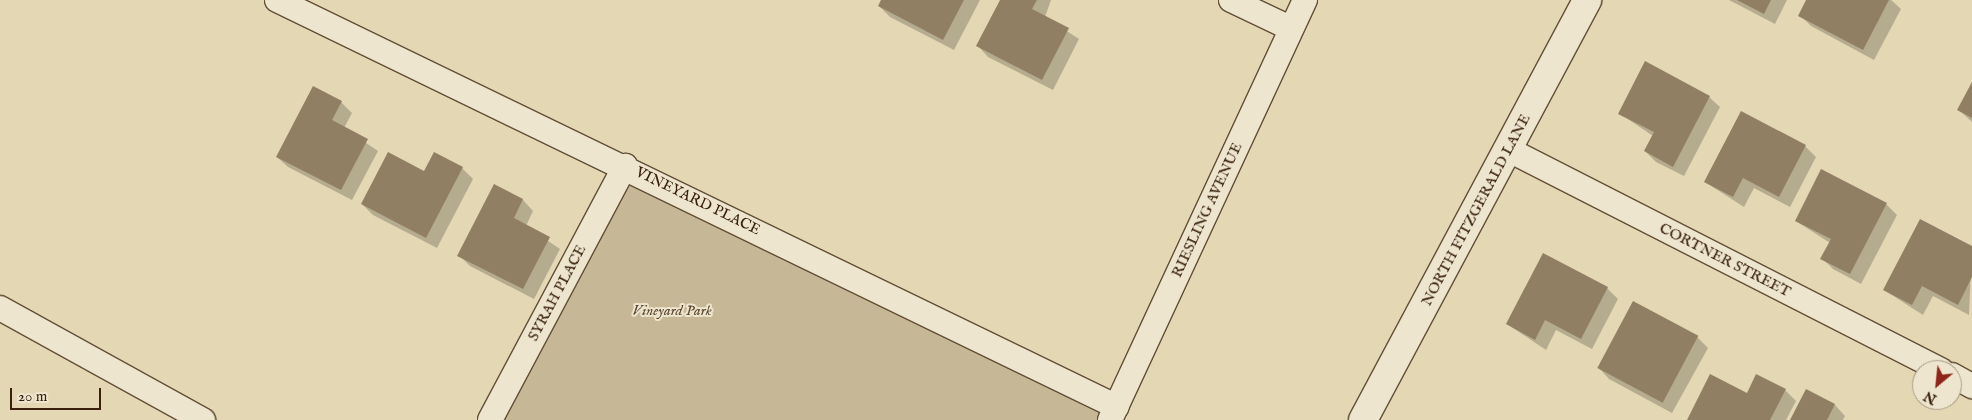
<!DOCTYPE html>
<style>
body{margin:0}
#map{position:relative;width:1972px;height:420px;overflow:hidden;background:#e3d7b4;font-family:"IM FELL English",serif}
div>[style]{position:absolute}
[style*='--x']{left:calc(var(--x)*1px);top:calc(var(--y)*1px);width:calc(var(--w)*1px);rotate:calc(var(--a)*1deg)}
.green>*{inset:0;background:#c6b897}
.shadow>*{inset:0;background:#0003}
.building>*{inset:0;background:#917f63;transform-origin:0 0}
.roads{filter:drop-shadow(1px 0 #634e36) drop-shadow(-1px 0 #634e36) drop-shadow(0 1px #634e36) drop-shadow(0 -1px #634e36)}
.street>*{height:24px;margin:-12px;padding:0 12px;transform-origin:12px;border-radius:12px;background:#ede5ce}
.secondary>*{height:28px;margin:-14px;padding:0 14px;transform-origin:14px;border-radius:14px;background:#ede5ce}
span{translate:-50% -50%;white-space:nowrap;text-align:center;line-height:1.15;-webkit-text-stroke:4px #ede5ce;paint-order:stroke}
.street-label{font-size:15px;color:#38200c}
.park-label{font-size:15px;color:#5c462f;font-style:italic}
.north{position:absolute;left:1912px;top:360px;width:50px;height:50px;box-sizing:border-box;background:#ede5ce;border:1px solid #a59680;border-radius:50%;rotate:208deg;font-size:14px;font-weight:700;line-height:20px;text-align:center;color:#38200c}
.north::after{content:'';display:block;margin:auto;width:18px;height:22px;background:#8f2418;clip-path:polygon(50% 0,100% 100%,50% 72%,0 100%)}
.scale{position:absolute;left:10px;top:388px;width:91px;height:22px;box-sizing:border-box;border:2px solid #38200c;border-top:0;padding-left:6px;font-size:15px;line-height:18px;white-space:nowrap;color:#38200c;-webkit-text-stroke:4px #ede5ce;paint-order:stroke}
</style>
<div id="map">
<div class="green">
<i style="clip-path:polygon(625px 166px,1117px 407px,1110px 420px,490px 420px)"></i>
</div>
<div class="shadow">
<i style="clip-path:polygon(883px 0,980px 0,954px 50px,890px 17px,879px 6px)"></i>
<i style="clip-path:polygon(1001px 0,1051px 0,1045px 17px,1079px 39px,1053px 90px,988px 57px,978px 46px)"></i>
<i style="clip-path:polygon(1729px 0,1787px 0,1775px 24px)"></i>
<i style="clip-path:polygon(1808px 0,1891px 0,1901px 9px,1874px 60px,1811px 26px,1800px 15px)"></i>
<i style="clip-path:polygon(1972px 85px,1972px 122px,1959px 110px)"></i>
<i style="clip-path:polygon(1709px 97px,1720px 107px,1684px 176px,1656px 162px,1645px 151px,1653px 136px,1619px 113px)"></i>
<i style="clip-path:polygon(341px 102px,352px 113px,344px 128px,378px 151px,352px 200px,288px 167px,277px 157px)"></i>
<i style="clip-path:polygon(1805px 146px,1816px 157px,1790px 207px,1754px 188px,1744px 207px,1705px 182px)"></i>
<i style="clip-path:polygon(462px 168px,473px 179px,437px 248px,373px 215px,362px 204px,424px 172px)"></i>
<i style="clip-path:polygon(495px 186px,523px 200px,533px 211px,526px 226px,560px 249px,534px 299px,470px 266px,459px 255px)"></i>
<i style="clip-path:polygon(1886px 204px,1897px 215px,1861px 284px,1833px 269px,1822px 258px,1830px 243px,1796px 221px)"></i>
<i style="clip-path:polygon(1972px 247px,1969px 315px,1933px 296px,1923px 315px,1884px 290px)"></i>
<i style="clip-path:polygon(1607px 288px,1618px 299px,1592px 349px,1556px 330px,1546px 350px,1507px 324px)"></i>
<i style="clip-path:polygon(1697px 337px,1708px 348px,1672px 413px,1609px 379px,1599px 368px)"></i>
<i style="clip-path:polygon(1785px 390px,1796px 401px,1786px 420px,1688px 420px,1747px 395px)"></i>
<i style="clip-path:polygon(1807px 391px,1835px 405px,1845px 416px,1843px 420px,1792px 420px)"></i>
</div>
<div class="building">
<i style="clip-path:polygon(881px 0,964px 0,943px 40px,878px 6px)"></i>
<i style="clip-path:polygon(1000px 0,1037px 0,1032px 9px,1069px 28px,1042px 80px,976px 46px)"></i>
<i style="clip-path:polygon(1737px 0,1771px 0,1764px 14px)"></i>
<i style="clip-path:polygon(1806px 0,1889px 0,1863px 50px,1798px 16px)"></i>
<i style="clip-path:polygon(1645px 61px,1710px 96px,1673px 167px,1644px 151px,1654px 132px,1618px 114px)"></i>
<i style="clip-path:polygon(1972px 82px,1972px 118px,1957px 110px)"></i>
<i style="clip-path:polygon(313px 86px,342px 101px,332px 120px,368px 139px,341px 190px,276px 157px)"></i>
<i style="clip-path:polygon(1741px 111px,1806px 145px,1779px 197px,1743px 178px,1733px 197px,1704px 182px)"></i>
<i style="clip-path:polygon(388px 152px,424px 171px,434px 152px,463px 167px,426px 238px,361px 204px)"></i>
<i style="clip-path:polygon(1821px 169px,1887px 203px,1850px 274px,1820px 259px,1831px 239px,1795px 221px)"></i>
<i style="clip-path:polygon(494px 184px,523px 199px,514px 218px,550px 237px,523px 289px,457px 256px)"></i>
<i style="clip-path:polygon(1920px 219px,1972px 246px,1972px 277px,1958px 305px,1922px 286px,1912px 305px,1883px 290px)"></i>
<i style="clip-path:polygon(1543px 253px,1608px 287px,1581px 339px,1545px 320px,1535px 340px,1506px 324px)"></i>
<i style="left:1633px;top:301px;width:74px;height:76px;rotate:28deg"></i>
<i style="clip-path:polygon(1710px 374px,1747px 393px,1756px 374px,1786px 389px,1770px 420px,1687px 420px)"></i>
<i style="clip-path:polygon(1806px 389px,1835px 404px,1827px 420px,1790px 420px)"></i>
</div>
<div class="roads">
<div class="street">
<i style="--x:277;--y:0;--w:933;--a:25.85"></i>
<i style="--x:1231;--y:0;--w:65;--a:25.4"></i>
<i style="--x:1509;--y:150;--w:485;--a:27"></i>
<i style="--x:0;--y:308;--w:232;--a:28.9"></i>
<i style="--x:1952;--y:375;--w:23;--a:29"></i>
<i style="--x:490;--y:420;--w:288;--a:-62"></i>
<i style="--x:1110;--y:420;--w:463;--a:-65.1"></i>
</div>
<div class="secondary">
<i style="--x:1363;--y:420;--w:476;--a:-61.9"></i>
</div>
</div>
<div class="street-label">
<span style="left:698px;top:201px;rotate:26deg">VINEYARD PLACE</span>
<span style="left:1207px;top:210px;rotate:-65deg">RIESLING AVENUE</span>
<span style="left:1476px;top:210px;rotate:-62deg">NORTH FITZGERALD LANE</span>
<span style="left:1725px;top:260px;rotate:27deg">CORTNER STREET</span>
<span style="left:557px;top:293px;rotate:-62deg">SYRAH PLACE</span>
</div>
<div class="park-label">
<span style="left:672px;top:311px">Vineyard Park</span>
</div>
<div class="north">N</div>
<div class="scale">20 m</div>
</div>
